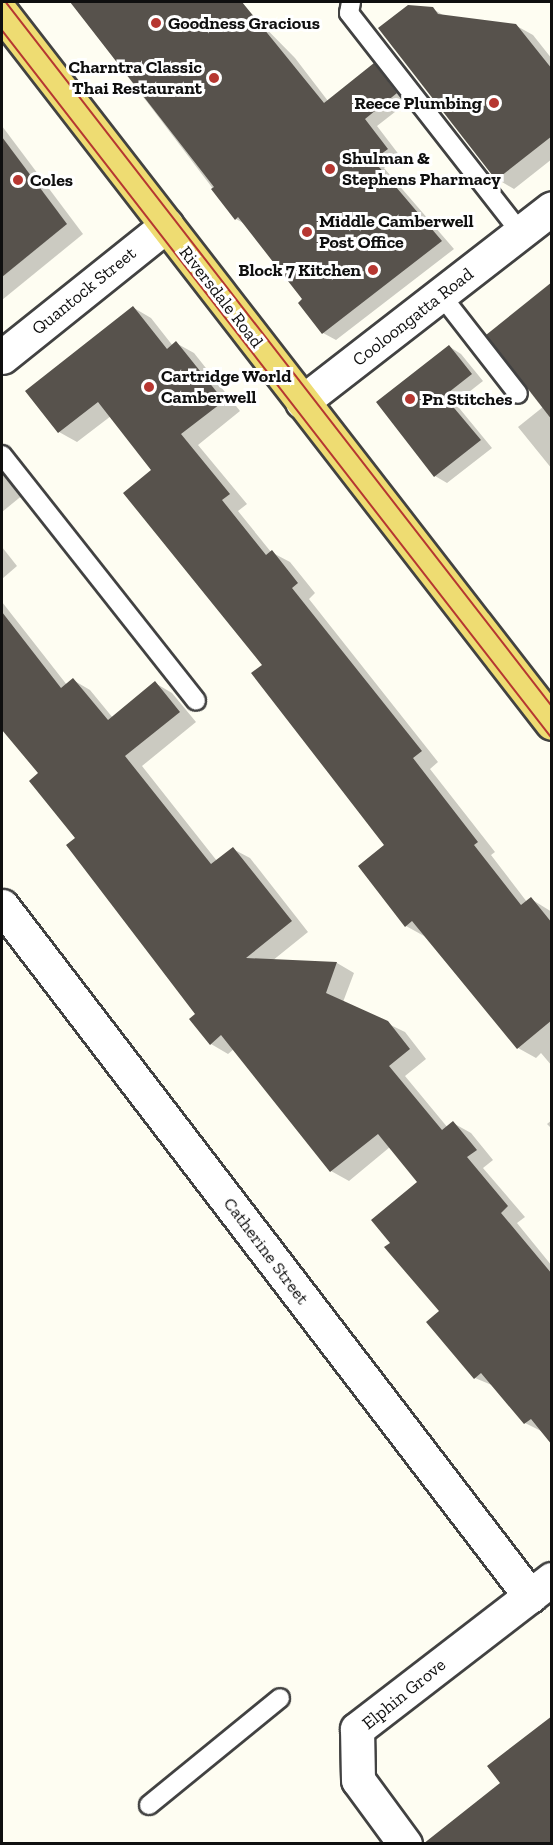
<!DOCTYPE html>
<style>
body{margin:0}
#map{position:relative;width:553px;height:1845px;overflow:hidden;background:#fefdf2;font-family:"Zilla Slab",serif}
div>[style]{position:absolute}
[style*='--x']{left:calc(var(--x)*1px);top:calc(var(--y)*1px);width:calc(var(--w)*1px);rotate:calc(var(--a)*1deg)}
.shadow>*{inset:0;background:#0003}
.building>*{inset:0;background:#57524c}
.roads{filter:drop-shadow(2px 0 #424242) drop-shadow(-2px 0 #424242) drop-shadow(0 2px #424242) drop-shadow(0 -2px #424242)}
.service>*{height:18px;margin:-9px;padding:0 9px;transform-origin:9px;border-radius:9px;background:#fff}
.minor>*{height:33px;margin:-16.5px;padding:0 16.5px;transform-origin:16.5px;border-radius:16.5px;background:#fff}
.primary>*{height:33px;margin:-16.5px;padding:0 16.5px;transform-origin:16.5px;border-radius:16.5px;background:#eedc72}
.tram>*{height:1.5px;margin:-0.75px;padding:0 0.75px;transform-origin:0.75px;border-radius:0.75px;background:#b63731}
.dots>*{width:16px;height:16px;translate:-50% -50%;box-sizing:border-box;border:3px solid #fff;border-radius:50%}
span{translate:-50% -50%;white-space:nowrap;text-align:center;line-height:1.15;-webkit-text-stroke:6px #fff;paint-order:stroke}
.poi-label{font-size:18px;color:#0f0f0f;font-weight:700}
.left{translate:0 -50%;text-align:left}
.right{translate:-100% -50%;text-align:right}
.street-label{font-size:18px;color:#0f0f0f}
.frame{position:absolute;inset:0;border:3px solid #0f0f0f;pointer-events:none}
</style>
<div id="map">
<div class="shadow">
<i style="clip-path:polygon(71px 2px,240px 2px,295px 58px,328px 101px,374px 65px,387px 72px,409px 101px,377px 126px,400px 156px,384px 168px,454px 249px,336px 340px,323px 333px,304px 299px,245px 224px,236px 219px)"></i>
<i style="clip-path:polygon(433px 9px,446px 17px,515px 25px,533px 35px,552px 59px,552px 159px,514px 189px,497px 179px)"></i>
<i style="clip-path:polygon(2px 126px,83px 234px,2px 300px)"></i>
<i style="clip-path:polygon(552px 285px,552px 469px,518px 427px,543px 407px)"></i>
<i style="clip-path:polygon(134px 308px,151px 318px,173px 346px,176px 343px,194px 353px,240px 411px,198px 445px,247px 504px,238px 511px,271px 552px,290px 562px,315px 593px,309px 599px,438px 762px,430px 769px,495px 852px,491px 855px,527px 902px,531px 899px,552px 912px,552px 1066px,541px 1053px,536px 1058px,518px 1048px,424px 936px,406px 926px,386px 845px,264px 665px,153px 471px,111px 416px,77px 442px,59px 432px,27px 391px)"></i>
<i style="clip-path:polygon(450px 347px,461px 354px,483px 381px,455px 403px,492px 448px,447px 483px,435px 476px)"></i>
<i style="clip-path:polygon(2px 466px,24px 494px,2px 512px)"></i>
<i style="clip-path:polygon(2px 547px,17px 566px,2px 579px)"></i>
<i style="clip-path:polygon(2px 602px,67px 685px,73px 680px,90px 690px,113px 718px,155px 683px,172px 693px,196px 722px,142px 766px,217px 861px,233px 849px,250px 858px,308px 932px,272px 961px,337px 963px,354px 973px,343px 1002px,405px 1032px,426px 1059px,405px 1076px,448px 1128px,453px 1123px,471px 1133px,493px 1160px,483px 1168px,525px 1217px,517px 1223px,552px 1266px,552px 1443px,543px 1432px,525px 1423px,494px 1386px,475px 1378px,441px 1312px,392px 1243px,419px 1182px,390px 1147px,349px 1181px,331px 1171px,234px 1049px,228px 1054px,211px 1044px,197px 1015px,40px 773px,2px 729px)"></i>
<i style="clip-path:polygon(552px 1120px,552px 1129px,547px 1124px)"></i>
</div>
<div class="building">
<i style="clip-path:polygon(70px 2px,242px 2px,324px 103px,374px 63px,397px 93px,365px 119px,388px 149px,373px 160px,442px 241px,322px 334px,298px 303px,302px 299px,238px 217px,235px 220px,211px 189px,214px 187px)"></i>
<i style="clip-path:polygon(408px 5px,433px 7px,438px 14px,516px 24px,552px 69px,552px 136px,496px 180px,378px 28px)"></i>
<i style="clip-path:polygon(2px 137px,67px 224px,2px 277px)"></i>
<i style="clip-path:polygon(552px 282px,552px 420px,486px 335px)"></i>
<i style="clip-path:polygon(133px 306px,167px 349px,176px 341px,224px 401px,181px 434px,230px 494px,222px 500px,266px 555px,272px 550px,298px 583px,292px 588px,422px 751px,413px 758px,478px 842px,474px 845px,521px 905px,531px 897px,552px 923px,552px 1020px,517px 1049px,412px 921px,405px 927px,358px 866px,384px 845px,251px 673px,262px 665px,123px 493px,151px 470px,98px 402px,58px 433px,25px 391px)"></i>
<i style="clip-path:polygon(449px 345px,472px 374px,444px 396px,481px 440px,434px 477px,376px 402px)"></i>
<i style="clip-path:polygon(2px 612px,61px 688px,73px 678px,108px 720px,155px 681px,180px 712px,125px 756px,211px 864px,233px 847px,292px 921px,246px 958px,337px 962px,326px 993px,388px 1021px,410px 1049px,389px 1066px,442px 1130px,453px 1121px,477px 1150px,467px 1157px,508px 1206px,501px 1213px,552px 1274px,552px 1445px,531px 1419px,524px 1424px,481px 1373px,474px 1379px,426px 1322px,439px 1311px,384px 1247px,390px 1243px,371px 1220px,417px 1182px,378px 1134px,330px 1172px,221px 1035px,210px 1045px,189px 1019px,195px 1014px,66px 845px,75px 838px,29px 781px,38px 773px,2px 730px)"></i>
<i style="clip-path:polygon(552px 1716px,552px 1844px,423px 1844px,500px 1783px,487px 1766px)"></i>
</div>
<div class="roads">
<div class="service">
<i style="--x:351;--y:2;--w:11;--a:100"></i>
<i style="--x:349;--y:13;--w:278;--a:52"></i>
<i style="--x:441;--y:295;--w:125;--a:52.1"></i>
<i style="--x:2;--y:455;--w:313;--a:51.7"></i>
<i style="--x:149;--y:1805;--w:169;--a:-39.2"></i>
</div>
<div class="minor">
<i style="--x:2;--y:357;--w:211;--a:-38.7"></i>
<i style="--x:302;--y:402;--w:316;--a:-37.8"></i>
<i style="--x:2;--y:906;--w:869;--a:52.58"></i>
<i style="--x:405;--y:1844;--w:79;--a:-126.3"></i>
<i style="--x:358;--y:1780;--w:51;--a:-91.1"></i>
<i style="--x:357;--y:1729;--w:246;--a:-37.6"></i>
</div>
<div class="primary">
<i style="--x:2;--y:13;--w:898;--a:52.24"></i>
</div>
</div>
<div class="tram">
<i style="--x:6;--y:2;--w:891;--a:52.2"></i>
<i style="--x:2;--y:30;--w:897;--a:52.16"></i>
</div>
<div class="dots">
<i style="left:156px;top:23px;background:#b63731"></i>
<i style="left:214px;top:78px;background:#b63731"></i>
<i style="left:494px;top:103px;background:#b63731"></i>
<i style="left:330px;top:169px;background:#b63731"></i>
<i style="left:18px;top:180px;background:#b63731"></i>
<i style="left:307px;top:232px;background:#b63731"></i>
<i style="left:373px;top:270px;background:#b63731"></i>
<i style="left:149px;top:387px;background:#b63731"></i>
<i style="left:410px;top:399px;background:#b63731"></i>
</div>
<div class="poi-label">
<span class="left" style="left:168px;top:23px">Goodness Gracious</span>
<span class="right" style="left:202px;top:78px">Charntra Classic<br>Thai Restaurant</span>
<span class="right" style="left:482px;top:103px">Reece Plumbing</span>
<span class="left" style="left:342px;top:169px">Shulman &amp;<br>Stephens Pharmacy</span>
<span class="left" style="left:30px;top:180px">Coles</span>
<span class="left" style="left:319px;top:232px">Middle Camberwell<br>Post Office</span>
<span class="right" style="left:361px;top:270px">Block 7 Kitchen</span>
<span class="left" style="left:161px;top:387px">Cartridge World<br>Camberwell</span>
<span class="left" style="left:422px;top:399px">Pn Stitches</span>
</div>
<div class="street-label">
<span style="left:84px;top:291px;rotate:-39deg">Quantock Street</span>
<span style="left:221px;top:297px;rotate:52deg">Riversdale Road</span>
<span style="left:413px;top:317px;rotate:-38deg">Cooloongatta Road</span>
<span style="left:266px;top:1251px;rotate:53deg">Catherine Street</span>
<span style="left:404px;top:1694px;rotate:-39deg">Elphin Grove</span>
</div>
<div class="frame"></div>
</div>
